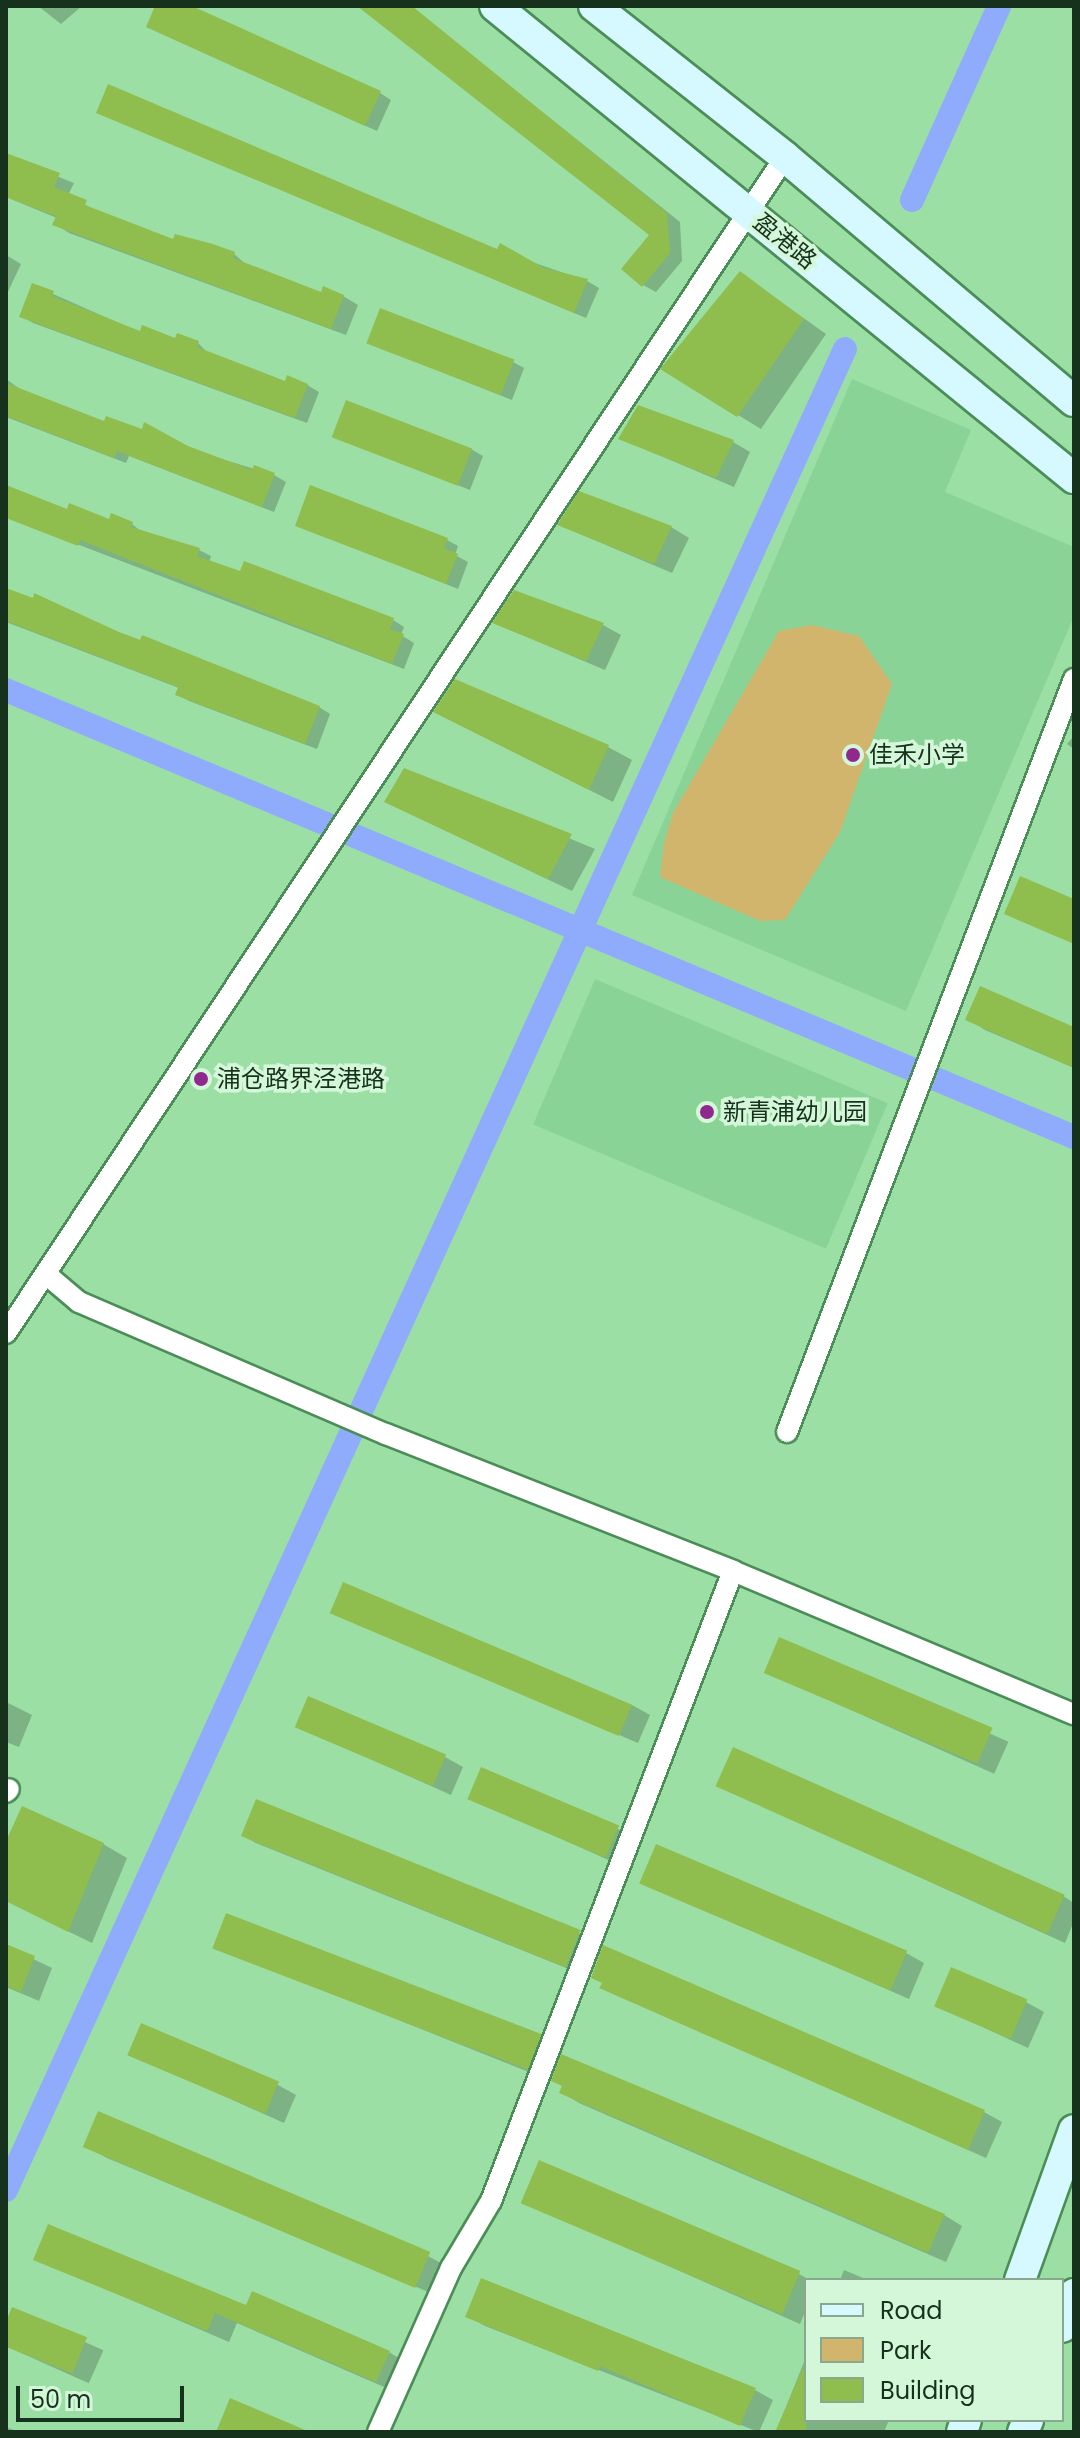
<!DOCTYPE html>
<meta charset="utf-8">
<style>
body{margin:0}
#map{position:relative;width:1080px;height:2438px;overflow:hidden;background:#9bdfa5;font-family:Poppins,"Noto Sans SC",sans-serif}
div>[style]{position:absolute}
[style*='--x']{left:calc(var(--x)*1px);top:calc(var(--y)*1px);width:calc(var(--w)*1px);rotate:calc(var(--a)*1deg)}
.built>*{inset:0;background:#8ad396;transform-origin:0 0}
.green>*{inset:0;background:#d2b56d}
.shadow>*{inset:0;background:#0003;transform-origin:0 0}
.canal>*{height:24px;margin:-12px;padding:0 12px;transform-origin:12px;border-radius:12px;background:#8facfc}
.building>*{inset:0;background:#90be4e;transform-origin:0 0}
.roads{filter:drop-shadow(2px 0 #4b8d57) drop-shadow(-2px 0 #4b8d57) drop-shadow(0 2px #4b8d57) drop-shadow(0 -2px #4b8d57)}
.street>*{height:20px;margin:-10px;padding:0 10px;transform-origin:10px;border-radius:10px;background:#fff}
.secondary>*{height:30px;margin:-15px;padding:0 15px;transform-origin:15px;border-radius:15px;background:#d5f9fe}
.dots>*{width:22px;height:22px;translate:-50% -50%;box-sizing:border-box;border:4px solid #d5f7d9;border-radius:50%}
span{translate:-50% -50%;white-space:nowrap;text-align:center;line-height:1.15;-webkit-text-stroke:7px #d5f7d9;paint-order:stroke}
.street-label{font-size:24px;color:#17321c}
.poi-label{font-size:24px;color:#17321c}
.left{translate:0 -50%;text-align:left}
.frame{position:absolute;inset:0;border:8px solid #17321c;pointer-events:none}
.legend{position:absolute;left:804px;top:2278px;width:260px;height:144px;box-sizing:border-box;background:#d5f7d9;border:2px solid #89a88d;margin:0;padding:10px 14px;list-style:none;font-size:24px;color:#17321c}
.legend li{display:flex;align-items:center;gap:16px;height:40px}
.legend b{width:40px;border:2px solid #89a88d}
.scale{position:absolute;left:16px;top:2386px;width:168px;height:36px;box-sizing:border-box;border:4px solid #17321c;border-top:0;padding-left:10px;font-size:24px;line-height:28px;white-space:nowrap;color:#17321c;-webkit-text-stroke:6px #d5f7d9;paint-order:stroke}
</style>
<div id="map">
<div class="built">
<i style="clip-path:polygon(852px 379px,971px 430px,945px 492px,1074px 547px,1074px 616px,906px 1011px,632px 895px)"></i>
<i style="left:595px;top:979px;width:318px;height:158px;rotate:23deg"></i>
</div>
<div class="green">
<i style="clip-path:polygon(812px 625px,859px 636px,892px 684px,840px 832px,785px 920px,760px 921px,660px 877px,664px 843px,673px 813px,779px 631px)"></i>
</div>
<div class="shadow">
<i style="clip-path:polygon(38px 6px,82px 6px,61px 24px)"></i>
<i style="clip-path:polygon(157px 6px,187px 6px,380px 93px,391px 100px,377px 131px,160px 33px)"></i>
<i style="clip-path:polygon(360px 6px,410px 6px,680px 222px,682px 261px,656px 292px,643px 285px,651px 235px)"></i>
<i style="clip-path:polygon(99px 112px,587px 281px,599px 288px,586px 318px)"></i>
<i style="clip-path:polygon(6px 156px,74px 183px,68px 195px,100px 213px,174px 242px,234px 254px,247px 265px,322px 294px,343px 296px,358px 305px,346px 335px,69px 233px,55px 224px,57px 218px,6px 197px)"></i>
<i style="clip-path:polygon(6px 255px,21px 264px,6px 296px)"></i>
<i style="clip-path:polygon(740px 273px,826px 334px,761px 429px,738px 415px)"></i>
<i style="clip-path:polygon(33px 285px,141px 333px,198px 343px,208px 353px,286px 383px,307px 385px,319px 392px,307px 423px,33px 323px,22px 316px)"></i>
<i style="clip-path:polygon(369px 343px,513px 362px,524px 368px,512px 400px)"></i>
<i style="clip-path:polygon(6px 379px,27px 394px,105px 423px,274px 475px,286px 482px,274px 512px,129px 456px,126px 463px,6px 417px)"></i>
<i style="clip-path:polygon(334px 437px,471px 449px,483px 456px,470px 490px)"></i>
<i style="clip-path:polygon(621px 439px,733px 442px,750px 452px,734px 487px)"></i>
<i style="clip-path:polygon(6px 487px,68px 511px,132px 524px,143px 533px,199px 550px,211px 556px,209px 562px,393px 620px,404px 627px,401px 635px,414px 643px,404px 669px,6px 517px)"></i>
<i style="clip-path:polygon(298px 525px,447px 540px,458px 546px,455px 555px,468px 562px,458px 589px)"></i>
<i style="clip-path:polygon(559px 525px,671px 527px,689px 538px,672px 573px)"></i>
<i style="clip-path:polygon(6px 590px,319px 707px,330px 714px,317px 749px,189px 701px,177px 694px,179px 688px,6px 622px)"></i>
<i style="clip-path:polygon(494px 623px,603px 625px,621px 635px,605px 670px)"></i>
<i style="clip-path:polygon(436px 712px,608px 747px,632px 760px,613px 802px)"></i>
<i style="clip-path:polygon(1074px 736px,1074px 749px,1067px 744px)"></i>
<i style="clip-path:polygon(405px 770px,595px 849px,572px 891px,386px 802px)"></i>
<i style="clip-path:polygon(968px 1019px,1074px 1029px,1074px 1068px,985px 1030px)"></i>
<i style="clip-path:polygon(332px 1612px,632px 1705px,650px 1715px,638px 1743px)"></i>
<i style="left:780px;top:1640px;width:250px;height:35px;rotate:24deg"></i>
<i style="clip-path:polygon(6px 1702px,32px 1715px,19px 1747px,6px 1742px)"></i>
<i style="clip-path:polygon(297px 1726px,445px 1757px,463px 1767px,451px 1795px)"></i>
<i style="clip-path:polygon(718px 1786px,1063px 1896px,1074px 1903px,1074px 1921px,1065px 1943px)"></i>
<i style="clip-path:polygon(470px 1798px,618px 1829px,636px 1839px,624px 1867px)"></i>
<i style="clip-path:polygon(257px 1802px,580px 1934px,593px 1942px,581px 1974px,256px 1843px,243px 1836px)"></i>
<i style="clip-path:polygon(103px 1844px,127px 1858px,92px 1943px,6px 1901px,6px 1846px)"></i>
<i style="clip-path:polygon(642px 1882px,906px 1953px,924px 1963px,909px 1999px)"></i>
<i style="clip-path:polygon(6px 1946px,52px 1968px,39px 2001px,6px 1987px)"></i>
<i style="clip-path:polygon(215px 1947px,540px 2037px,552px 2043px,539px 2076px)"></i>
<i style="clip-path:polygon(602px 1987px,984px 2112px,1002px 2122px,986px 2158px)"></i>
<i style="clip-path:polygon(1026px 2002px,1044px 2012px,1028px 2048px,937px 2006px)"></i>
<i style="clip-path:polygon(130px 2054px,278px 2085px,296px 2095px,284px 2123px)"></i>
<i style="clip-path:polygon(564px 2086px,944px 2215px,962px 2226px,946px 2262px,579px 2103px,561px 2092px)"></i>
<i style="clip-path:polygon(99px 2114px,428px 2256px,450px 2268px,438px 2296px,107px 2158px,86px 2146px)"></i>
<i style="clip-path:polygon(523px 2202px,799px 2274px,810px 2280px,806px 2280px,806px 2309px,800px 2324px)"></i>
<i style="clip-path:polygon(36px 2259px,247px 2307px,389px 2352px,410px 2365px,398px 2393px,237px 2323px,229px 2342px)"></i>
<i style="clip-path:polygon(844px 2270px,868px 2280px,840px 2280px)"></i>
<i style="clip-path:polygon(482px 2280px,755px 2390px,773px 2400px,759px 2432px,485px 2326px,467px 2316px)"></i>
<i style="left:13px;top:2310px;width:99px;height:36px;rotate:24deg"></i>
<i style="clip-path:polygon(806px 2357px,806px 2420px,889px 2420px,884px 2432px,776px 2432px)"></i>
<i style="clip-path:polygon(6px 2427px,19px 2432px,6px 2432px)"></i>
</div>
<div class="canal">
<i style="--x:912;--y:200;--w:213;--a:-65.8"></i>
<i style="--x:6;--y:690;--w:1158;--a:22.71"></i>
<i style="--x:6;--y:2190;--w:2023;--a:-65.5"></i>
</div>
<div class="building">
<i style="clip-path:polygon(155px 6px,192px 6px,381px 91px,365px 126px,146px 27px)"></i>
<i style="clip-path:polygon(357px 6px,412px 6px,667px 213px,670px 253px,642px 287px,621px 269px,649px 235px)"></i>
<i style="clip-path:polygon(108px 84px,497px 249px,500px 243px,544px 268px,588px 279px,574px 313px,96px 113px)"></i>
<i style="clip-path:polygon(6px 153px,60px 173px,54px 187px,87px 200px,85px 205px,173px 239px,175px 234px,213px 244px,235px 252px,233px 258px,321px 292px,323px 286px,344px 295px,331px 329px,52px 225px,56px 216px,6px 197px)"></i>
<i style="clip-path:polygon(740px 271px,804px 319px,737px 417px,660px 369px)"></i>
<i style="clip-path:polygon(32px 283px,54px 291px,52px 296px,140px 331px,142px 325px,175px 338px,177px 333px,199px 341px,197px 347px,285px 381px,287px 375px,308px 384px,295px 418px,19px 317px)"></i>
<i style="left:380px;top:308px;width:144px;height:38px;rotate:21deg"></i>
<i style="clip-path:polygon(6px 383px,104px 421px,106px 416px,142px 429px,144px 422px,188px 446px,252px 470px,254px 465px,275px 473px,262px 507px,117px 451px,114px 458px,6px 416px)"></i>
<i style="left:346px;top:400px;width:135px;height:40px;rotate:21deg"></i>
<i style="clip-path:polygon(638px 405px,734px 440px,716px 478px,618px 439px)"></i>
<i style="clip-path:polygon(6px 485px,67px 509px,69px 503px,109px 519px,111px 513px,133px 522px,131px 527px,200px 548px,197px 556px,240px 571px,244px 561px,394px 618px,390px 629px,404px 634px,392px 664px,80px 540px,78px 546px,6px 518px)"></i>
<i style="clip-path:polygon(310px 485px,448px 538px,444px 548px,458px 554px,446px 584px,295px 526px)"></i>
<i style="clip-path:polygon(579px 491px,672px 526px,654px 564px,557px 525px)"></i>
<i style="clip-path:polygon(6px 588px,33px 598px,34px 593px,119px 632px,140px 640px,142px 635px,320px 706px,305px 744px,175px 695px,178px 687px,6px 621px)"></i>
<i style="clip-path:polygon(514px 590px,604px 623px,586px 661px,492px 623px)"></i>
<i style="clip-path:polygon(455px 679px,609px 745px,589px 790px,433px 712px)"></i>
<i style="clip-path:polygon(404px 768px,572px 834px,548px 879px,384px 802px)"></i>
<i style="clip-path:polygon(1020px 876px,1074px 899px,1074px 944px,1004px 914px)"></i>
<i style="clip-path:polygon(980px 986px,1074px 1027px,1074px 1068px,965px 1020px)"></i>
<i style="left:343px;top:1582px;width:314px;height:34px;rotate:23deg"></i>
<i style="left:779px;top:1637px;width:232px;height:39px;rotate:23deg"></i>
<i style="left:308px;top:1696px;width:150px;height:34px;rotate:23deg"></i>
<i style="left:733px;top:1747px;width:363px;height:43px;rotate:24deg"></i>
<i style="left:481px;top:1767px;width:150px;height:35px;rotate:23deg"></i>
<i style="left:256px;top:1799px;width:350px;height:40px;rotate:22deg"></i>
<i style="clip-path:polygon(22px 1806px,104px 1843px,68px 1932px,6px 1901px,6px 1841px)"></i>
<i style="left:656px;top:1844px;width:273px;height:43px;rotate:23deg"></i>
<i style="left:226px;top:1913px;width:338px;height:38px;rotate:21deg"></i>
<i style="clip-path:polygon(6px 1944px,35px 1956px,21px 1992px,6px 1986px)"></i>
<i style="clip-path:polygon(603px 1945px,985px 2110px,968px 2150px,599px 1988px,602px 1983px,591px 1978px)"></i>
<i style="left:951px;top:1967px;width:83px;height:43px;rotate:23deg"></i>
<i style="left:141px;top:2023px;width:150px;height:35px;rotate:23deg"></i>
<i style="clip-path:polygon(561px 2054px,945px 2214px,928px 2253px,559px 2093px,562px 2086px,551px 2081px)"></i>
<i style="left:98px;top:2111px;width:361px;height:39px;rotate:23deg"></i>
<i style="left:539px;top:2160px;width:284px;height:47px;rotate:23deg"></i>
<i style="clip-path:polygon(48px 2224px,246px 2305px,252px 2291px,390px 2351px,376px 2382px,215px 2313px,207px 2331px,33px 2260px)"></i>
<i style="clip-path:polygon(481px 2278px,756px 2388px,740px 2426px,600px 2366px,598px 2371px,465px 2317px)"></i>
<i style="left:12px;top:2307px;width:81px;height:39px;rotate:22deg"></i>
<i style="clip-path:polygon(806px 2361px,806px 2432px,775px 2432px)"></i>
<i style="clip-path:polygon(230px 2398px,310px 2432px,216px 2432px)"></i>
</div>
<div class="roads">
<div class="street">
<i style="--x:46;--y:1274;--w:43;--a:40.3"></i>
<i style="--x:79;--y:1302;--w:334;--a:23.3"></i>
<i style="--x:386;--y:1434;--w:373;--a:21.5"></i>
<i style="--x:733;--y:1571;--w:370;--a:22.8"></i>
<i style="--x:6;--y:1333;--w:1411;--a:-56.48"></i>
<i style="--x:787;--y:1432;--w:806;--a:-69.14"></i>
<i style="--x:6;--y:1792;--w:4;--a:-45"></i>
<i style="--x:378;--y:2432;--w:180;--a:-66"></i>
<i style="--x:451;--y:2268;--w:78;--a:-59.2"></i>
<i style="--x:491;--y:2201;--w:675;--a:-68.99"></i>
</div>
<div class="secondary">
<i style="--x:495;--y:6;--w:747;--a:39.19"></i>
<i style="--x:594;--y:6;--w:243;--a:38.3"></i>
<i style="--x:785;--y:157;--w:378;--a:40.2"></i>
<i style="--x:1020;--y:2280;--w:159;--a:-70.2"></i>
<i style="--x:1062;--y:2327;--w:35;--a:-70"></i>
<i style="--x:962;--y:2432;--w:13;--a:-72"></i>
<i style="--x:1023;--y:2432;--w:13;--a:-67"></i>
</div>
</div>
<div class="dots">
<i style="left:853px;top:755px;background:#8f298e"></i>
<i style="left:201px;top:1079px;background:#8f298e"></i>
<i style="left:707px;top:1112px;background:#8f298e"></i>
</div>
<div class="street-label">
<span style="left:785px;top:241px;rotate:39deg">盈港路</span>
</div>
<div class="poi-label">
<span class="left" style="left:869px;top:755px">佳禾小学</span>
<span class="left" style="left:217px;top:1079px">浦仓路界泾港路</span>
<span class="left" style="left:723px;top:1112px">新青浦幼儿园</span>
</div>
<div class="frame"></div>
<ul class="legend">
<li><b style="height:10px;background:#d5f9fe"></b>Road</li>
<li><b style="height:22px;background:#d2b56d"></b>Park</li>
<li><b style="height:22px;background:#90be4e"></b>Building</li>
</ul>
<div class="scale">50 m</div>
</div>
